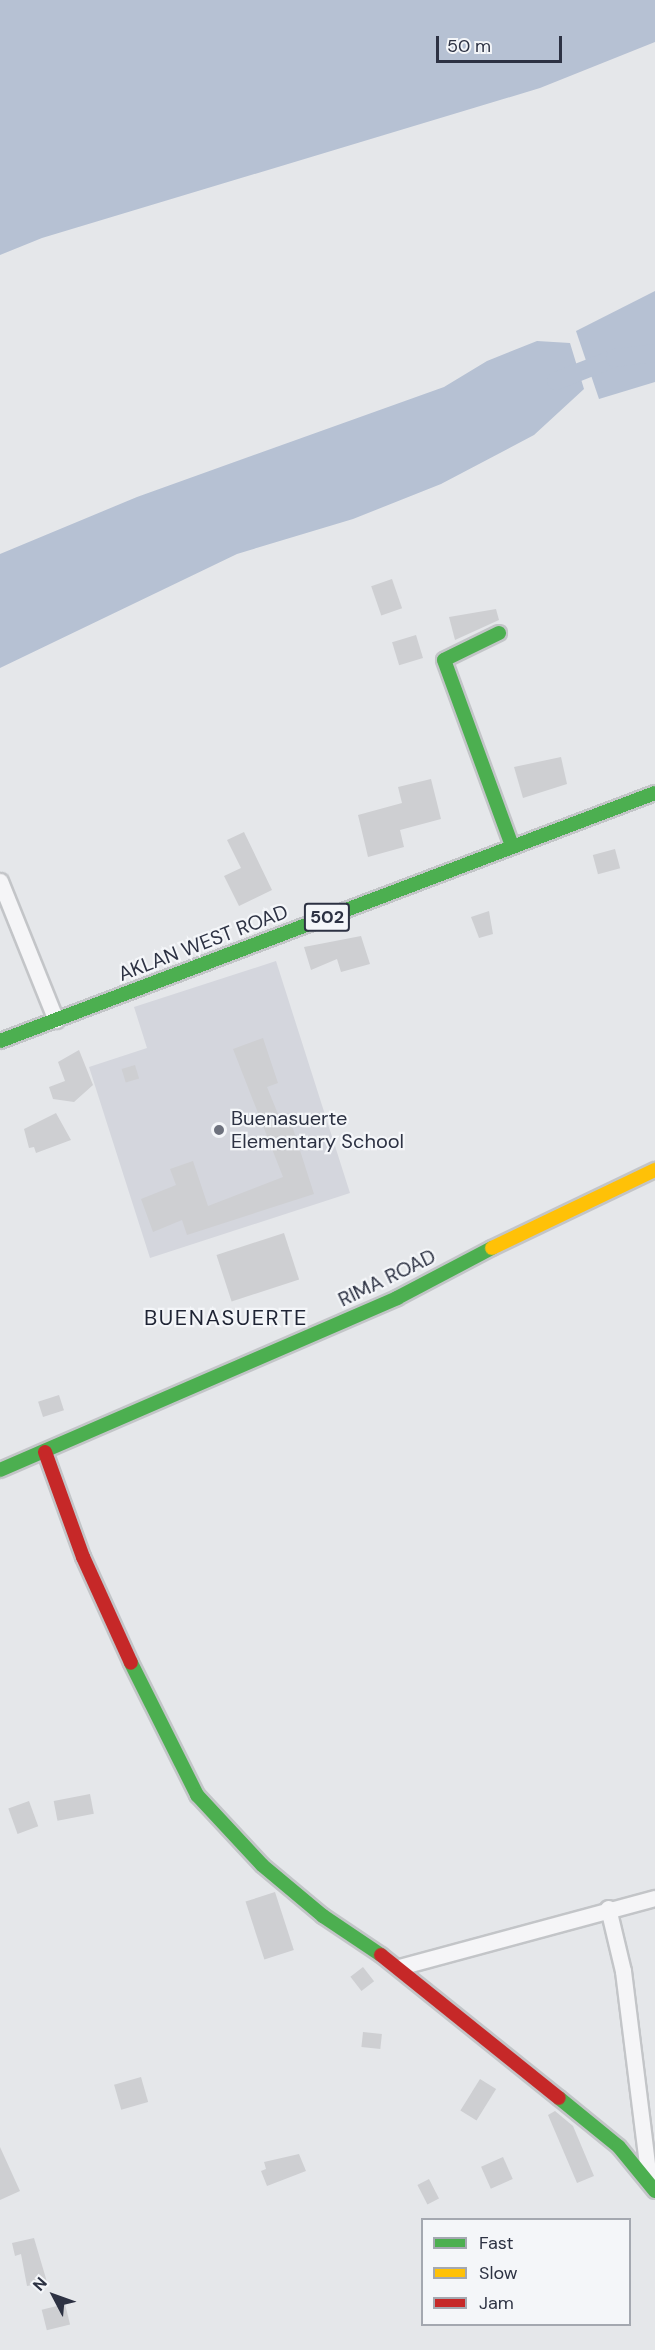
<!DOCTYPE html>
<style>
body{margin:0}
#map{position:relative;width:655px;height:2350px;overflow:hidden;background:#e5e7ea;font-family:"DM Sans",sans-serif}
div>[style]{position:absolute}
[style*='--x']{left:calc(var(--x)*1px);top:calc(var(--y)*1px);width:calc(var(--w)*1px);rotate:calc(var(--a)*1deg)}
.built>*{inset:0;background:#d4d6dd}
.water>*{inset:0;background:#b6c1d3}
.canal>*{height:18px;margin:-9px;padding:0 9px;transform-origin:9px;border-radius:9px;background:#b6c1d3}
.building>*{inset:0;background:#cecfd2;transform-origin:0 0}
.roads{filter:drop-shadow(2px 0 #c3c5c8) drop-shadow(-2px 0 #c3c5c8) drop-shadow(0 2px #c3c5c8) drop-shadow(0 -2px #c3c5c8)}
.street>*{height:15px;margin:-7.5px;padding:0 7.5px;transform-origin:7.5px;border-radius:7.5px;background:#f5f5f7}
.fast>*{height:14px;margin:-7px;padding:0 7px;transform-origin:7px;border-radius:7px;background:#4caf50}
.slow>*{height:14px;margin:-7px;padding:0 7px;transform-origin:7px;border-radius:7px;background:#ffc107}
.jam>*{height:14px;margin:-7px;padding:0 7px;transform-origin:7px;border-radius:7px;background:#c62828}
.dots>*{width:16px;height:16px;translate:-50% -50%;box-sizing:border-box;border:3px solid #f4f6f9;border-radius:50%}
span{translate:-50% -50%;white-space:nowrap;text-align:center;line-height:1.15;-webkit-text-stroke:4.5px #f4f6f9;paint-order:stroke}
.shield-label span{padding:2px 4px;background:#f4f6f9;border:2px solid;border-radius:4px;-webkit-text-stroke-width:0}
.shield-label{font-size:18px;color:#2d3243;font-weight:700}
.street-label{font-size:20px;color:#2d3243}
.poi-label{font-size:20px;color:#2d3243}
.left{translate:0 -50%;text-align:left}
.quarter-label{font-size:22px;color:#1f2434;letter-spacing:1.5px}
.legend{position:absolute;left:421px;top:2218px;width:210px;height:108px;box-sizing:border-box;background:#f4f6f9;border:2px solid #a4a8b0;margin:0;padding:8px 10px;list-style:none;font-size:18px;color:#2d3243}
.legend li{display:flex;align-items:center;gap:12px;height:30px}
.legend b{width:30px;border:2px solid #a4a8b0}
.north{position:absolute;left:24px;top:2266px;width:60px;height:60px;-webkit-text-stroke:4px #f4f6f9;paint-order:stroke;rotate:311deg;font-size:16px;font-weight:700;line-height:24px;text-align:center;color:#2d3243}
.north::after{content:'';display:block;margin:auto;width:21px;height:27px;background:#2d3243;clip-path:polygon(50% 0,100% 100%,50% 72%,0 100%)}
.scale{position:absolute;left:436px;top:36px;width:126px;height:27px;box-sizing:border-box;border:3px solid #2d3243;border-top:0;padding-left:8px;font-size:18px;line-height:21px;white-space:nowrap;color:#2d3243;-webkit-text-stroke:4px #f4f6f9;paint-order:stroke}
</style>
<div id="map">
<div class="built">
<i style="clip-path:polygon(276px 961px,350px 1193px,150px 1258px,89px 1067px,147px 1048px,134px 1007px)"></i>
</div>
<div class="water">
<i style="clip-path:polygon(0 0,655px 0,655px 42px,540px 88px,42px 238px,0 255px)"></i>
<i style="clip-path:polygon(655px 291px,655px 382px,599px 399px,576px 331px)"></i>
<i style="clip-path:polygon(537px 341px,570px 343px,584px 389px,534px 435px,441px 484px,353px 519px,237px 554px,0 668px,0 554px,137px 497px,444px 387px,487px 361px)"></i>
</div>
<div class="canal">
<i style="--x:556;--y:381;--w:63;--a:-21.3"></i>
<i style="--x:615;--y:358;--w:40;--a:-7.1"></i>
</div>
<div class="building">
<i style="left:392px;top:579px;width:31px;height:22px;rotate:71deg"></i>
<i style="clip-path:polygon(496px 609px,499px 620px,455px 640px,449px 617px)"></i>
<i style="left:416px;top:635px;width:24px;height:25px;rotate:73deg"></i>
<i style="clip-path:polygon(561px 757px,567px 784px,523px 798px,514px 767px)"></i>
<i style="clip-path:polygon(431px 779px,441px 819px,400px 830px,404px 847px,368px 857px,358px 815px,402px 803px,398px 787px)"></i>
<i style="clip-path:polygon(244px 832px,272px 890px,239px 906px,224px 876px,241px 868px,227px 840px)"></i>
<i style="left:615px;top:849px;width:20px;height:23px;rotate:75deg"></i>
<i style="clip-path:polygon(489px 911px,493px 934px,479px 938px,471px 917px)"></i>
<i style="clip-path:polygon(361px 936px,370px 964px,341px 972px,337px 959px,311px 970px,304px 947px)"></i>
<i style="clip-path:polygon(263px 1038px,278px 1083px,267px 1087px,280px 1119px,289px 1116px,314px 1194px,187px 1235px,182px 1220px,153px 1232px,141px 1199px,176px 1185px,170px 1169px,193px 1161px,208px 1206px,283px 1177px,233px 1049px)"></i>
<i style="clip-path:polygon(79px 1050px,93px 1085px,74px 1102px,53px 1099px,49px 1087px,65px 1081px,58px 1062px)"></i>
<i style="left:135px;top:1065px;width:14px;height:14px;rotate:73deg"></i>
<i style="clip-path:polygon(56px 1113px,71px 1140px,36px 1153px,34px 1147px,29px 1148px,24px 1129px)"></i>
<i style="left:284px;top:1233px;width:49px;height:71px;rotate:72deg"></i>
<i style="left:59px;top:1395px;width:16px;height:22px;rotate:72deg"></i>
<i style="left:90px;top:1794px;width:20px;height:37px;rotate:79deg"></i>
<i style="left:29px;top:1801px;width:27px;height:22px;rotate:70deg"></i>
<i style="left:275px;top:1892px;width:61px;height:31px;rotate:72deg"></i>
<i style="left:363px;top:1967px;width:18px;height:16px;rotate:52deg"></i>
<i style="left:363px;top:2032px;width:19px;height:15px;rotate:6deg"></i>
<i style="left:141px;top:2077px;width:26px;height:28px;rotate:74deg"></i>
<i style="left:480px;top:2079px;width:19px;height:37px;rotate:32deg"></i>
<i style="clip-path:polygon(555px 2111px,573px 2126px,594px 2176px,577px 2183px,548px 2115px)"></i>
<i style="clip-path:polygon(0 2147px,20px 2191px,0 2200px)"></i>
<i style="clip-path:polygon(299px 2154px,306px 2171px,267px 2186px,261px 2171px,266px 2169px,264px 2162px)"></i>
<i style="left:503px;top:2157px;width:24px;height:24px;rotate:66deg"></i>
<i style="left:429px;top:2179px;width:22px;height:13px;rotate:63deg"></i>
<i style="clip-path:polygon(34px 2238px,47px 2282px,27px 2286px,21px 2254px,15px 2256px,12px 2243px)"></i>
<i style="left:65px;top:2304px;width:21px;height:24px;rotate:76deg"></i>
</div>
<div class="roads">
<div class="street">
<i style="--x:0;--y:881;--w:150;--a:68.1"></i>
<i style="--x:608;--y:1908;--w:65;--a:76.6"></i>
<i style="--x:623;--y:1971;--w:211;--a:82.9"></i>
<i style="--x:399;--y:1967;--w:265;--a:-15.1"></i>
</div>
<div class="fast">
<i style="--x:499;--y:633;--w:61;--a:153.9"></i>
<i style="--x:444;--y:660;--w:198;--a:69.9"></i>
<i style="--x:0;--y:1041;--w:700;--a:-20.74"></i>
<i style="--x:0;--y:1470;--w:433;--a:-23.4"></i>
<i style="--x:397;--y:1298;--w:107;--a:-27.8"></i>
<i style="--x:131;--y:1663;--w:148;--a:63.4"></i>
<i style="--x:197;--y:1795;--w:96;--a:47.1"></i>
<i style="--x:262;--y:1865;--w:80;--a:39.9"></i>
<i style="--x:323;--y:1916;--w:70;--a:33.9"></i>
<i style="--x:559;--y:2098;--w:77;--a:39.2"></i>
<i style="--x:619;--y:2147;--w:57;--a:50.7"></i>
</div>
<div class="slow">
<i style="--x:492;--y:1248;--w:181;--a:-25.6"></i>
</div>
<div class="jam">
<i style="--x:45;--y:1452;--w:112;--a:70.1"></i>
<i style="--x:83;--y:1557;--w:116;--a:65.6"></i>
<i style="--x:381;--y:1955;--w:228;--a:38.8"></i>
</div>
</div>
<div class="dots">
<i style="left:219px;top:1130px;background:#6d717d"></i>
</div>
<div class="shield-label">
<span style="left:327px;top:917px">502</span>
</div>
<div class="street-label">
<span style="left:203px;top:943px;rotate:-21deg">AKLAN WEST ROAD</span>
<span style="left:387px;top:1278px;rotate:-26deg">RIMA ROAD</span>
</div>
<div class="poi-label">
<span class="left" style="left:231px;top:1130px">Buenasuerte<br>Elementary School</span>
</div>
<div class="quarter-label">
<span style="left:226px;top:1318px">BUENASUERTE</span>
</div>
<ul class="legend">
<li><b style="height:8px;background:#4caf50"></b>Fast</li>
<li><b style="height:8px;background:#ffc107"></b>Slow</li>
<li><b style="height:8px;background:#c62828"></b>Jam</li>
</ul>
<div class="north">N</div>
<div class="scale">50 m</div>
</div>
